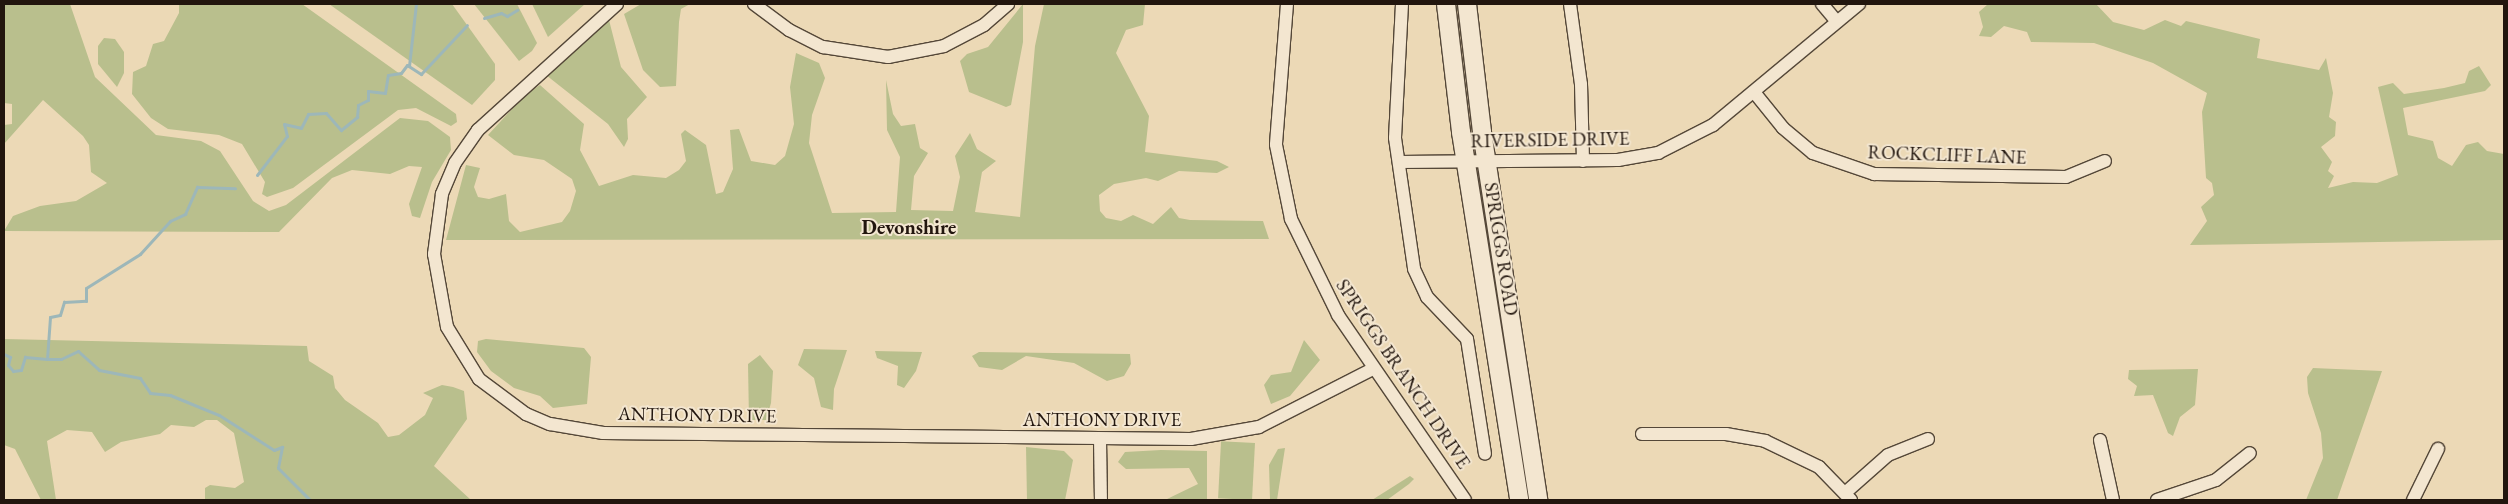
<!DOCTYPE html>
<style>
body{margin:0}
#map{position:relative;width:2508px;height:504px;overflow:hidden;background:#ecd9b6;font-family:"EB Garamond",serif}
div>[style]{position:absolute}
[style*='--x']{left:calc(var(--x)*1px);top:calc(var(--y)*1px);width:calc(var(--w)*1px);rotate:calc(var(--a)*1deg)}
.green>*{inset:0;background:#b9bf8d;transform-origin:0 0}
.stream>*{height:3px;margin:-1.5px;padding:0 1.5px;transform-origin:1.5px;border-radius:1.5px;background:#9db7b9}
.roads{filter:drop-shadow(1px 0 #544738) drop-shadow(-1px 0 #544738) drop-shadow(0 1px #544738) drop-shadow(0 -1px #544738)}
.minor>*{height:12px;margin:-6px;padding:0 6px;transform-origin:6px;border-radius:6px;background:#f3e6d0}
.secondary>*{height:18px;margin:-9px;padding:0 9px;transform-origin:9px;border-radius:9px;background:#f3e6d0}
span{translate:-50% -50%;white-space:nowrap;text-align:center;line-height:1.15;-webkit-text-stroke:4px #f3e6d0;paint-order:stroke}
.street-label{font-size:19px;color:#22160e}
.neighbourhood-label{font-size:20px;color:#22160e;font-weight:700}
.frame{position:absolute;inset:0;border:5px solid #22160e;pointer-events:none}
</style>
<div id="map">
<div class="green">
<i style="clip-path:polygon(4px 4px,70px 4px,95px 77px,156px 135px,201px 141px,220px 151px,253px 201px,269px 211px,286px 205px,400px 118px,428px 121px,450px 137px,451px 150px,432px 182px,420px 218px,412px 216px,409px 204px,422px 167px,409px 166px,390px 174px,352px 170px,332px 178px,279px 232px,4px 231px,13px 216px,40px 206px,76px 201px,107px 183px,91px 172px,89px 145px,83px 136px,43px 100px,4px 144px,4px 125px,12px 124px,12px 104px,4px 103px)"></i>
<i style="clip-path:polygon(179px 4px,302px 4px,456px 114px,457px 122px,451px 126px,416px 108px,398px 110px,293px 188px,267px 197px,262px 194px,265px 182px,242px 144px,219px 135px,168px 129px,151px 118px,132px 94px,133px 72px,146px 66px,153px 44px,164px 41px,179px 13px)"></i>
<i style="clip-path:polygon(329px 4px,452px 4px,495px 64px,495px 80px,472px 105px)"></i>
<i style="clip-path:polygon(474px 4px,517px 4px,537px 43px,532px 51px,519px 61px)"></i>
<i style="clip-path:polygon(532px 4px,585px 4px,548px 37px)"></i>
<i style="clip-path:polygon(641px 4px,690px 4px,681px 9px,679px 22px,676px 86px,660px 87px,643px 70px,624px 14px)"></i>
<i style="clip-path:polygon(1023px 4px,1023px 42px,1011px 105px,1006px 107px,969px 92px,960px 61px,967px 54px,988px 47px)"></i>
<i style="clip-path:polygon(1044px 4px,1145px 4px,1143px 25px,1126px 30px,1116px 53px,1149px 116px,1145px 152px,1217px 161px,1229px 167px,1217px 173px,1179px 171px,1158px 181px,1146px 178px,1114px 184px,1099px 195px,1100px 211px,1106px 218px,1121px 221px,1133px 215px,1153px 224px,1171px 207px,1179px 218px,1190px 220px,1263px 221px,1269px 239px,446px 240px,466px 165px,480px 168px,474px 187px,478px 197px,489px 199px,506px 194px,509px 221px,520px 232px,562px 222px,570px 211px,576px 191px,572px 179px,544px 160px,514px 155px,488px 135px,525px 95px,540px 85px,584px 124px,580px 150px,599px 186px,633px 175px,666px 178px,679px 170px,686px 161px,681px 134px,685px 130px,706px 145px,716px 194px,723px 192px,733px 169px,730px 130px,739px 129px,751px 161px,775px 165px,785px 156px,794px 124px,790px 87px,796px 53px,819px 63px,825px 78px,812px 115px,809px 143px,832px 213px,896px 212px,900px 157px,887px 130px,886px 80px,893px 114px,901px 126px,915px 124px,920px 148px,928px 153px,914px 176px,911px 210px,953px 211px,960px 177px,955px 156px,970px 133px,977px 149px,996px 161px,982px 172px,975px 212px,1020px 217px,1035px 46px)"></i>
<i style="clip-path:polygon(1988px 4px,2096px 4px,2113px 22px,2144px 30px,2165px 20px,2181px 26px,2186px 21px,2260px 39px,2257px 58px,2319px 70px,2326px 58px,2333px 93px,2329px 117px,2336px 122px,2335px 136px,2321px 147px,2332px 162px,2328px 171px,2334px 176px,2328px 188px,2353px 182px,2377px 183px,2398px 175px,2378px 87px,2393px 83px,2404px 94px,2444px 88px,2465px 83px,2469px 71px,2479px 66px,2491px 85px,2485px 91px,2403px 108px,2408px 135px,2433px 141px,2438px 158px,2452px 166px,2466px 145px,2478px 142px,2487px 151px,2504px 154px,2504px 240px,2190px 245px,2207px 221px,2201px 207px,2214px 195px,2212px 183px,2206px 178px,2202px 112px,2207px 93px,2153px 63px,2094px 43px,2031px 42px,2027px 32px,2004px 26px,1991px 37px,1979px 36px,1983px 27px,1979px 12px)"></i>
<i style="clip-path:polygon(609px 20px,621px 67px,647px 97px,627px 119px,628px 139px,624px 147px,608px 124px,546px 75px)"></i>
<i style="clip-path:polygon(104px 38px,115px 39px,124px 52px,124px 73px,117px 87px,98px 64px,98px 46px)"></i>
<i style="clip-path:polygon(4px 339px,307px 346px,309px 361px,333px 376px,335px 388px,345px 400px,378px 423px,388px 437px,399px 435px,425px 415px,433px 398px,423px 393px,442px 385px,453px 387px,464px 391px,467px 419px,434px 466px,471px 500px,205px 500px,205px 488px,210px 485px,235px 488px,244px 482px,234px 433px,217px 420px,206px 420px,194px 427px,171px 425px,160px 434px,121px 442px,105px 452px,92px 432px,67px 430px,47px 441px,56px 500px,41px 500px,15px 449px,4px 445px)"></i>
<i style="clip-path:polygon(486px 339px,584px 348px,591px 357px,587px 404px,553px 408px,540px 396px,514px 388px,491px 371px,477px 352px,478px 341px)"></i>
<i style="clip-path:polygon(1304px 340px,1320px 360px,1290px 396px,1271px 404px,1264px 385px,1271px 375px,1291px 372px)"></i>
<i style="clip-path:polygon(804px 349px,847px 350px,834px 389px,833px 410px,821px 407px,814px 378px,798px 365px)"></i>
<i style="clip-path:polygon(875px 351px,922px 352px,916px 371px,904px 388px,897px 385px,898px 366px,877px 358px)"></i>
<i style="clip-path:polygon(979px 352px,1130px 354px,1131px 364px,1124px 376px,1107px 381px,1074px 363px,1026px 356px,1002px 370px,979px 367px,972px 356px)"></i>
<i style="clip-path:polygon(760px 355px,773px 371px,771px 403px,766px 420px,749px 420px,748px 364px)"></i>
<i style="clip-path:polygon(2313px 368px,2382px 371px,2337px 500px,2306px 500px,2323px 458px,2321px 433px,2308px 393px,2307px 377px)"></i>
<i style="clip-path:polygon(2198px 369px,2195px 405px,2180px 417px,2173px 436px,2168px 433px,2153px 395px,2134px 396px,2137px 386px,2128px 379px,2129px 370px)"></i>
<i style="left:1255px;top:443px;width:57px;height:34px;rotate:93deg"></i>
<i style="clip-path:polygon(1026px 447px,1064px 451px,1073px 460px,1065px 500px,1027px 500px)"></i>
<i style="clip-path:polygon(1285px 448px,1277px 500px,1270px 500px,1269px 465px,1278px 449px)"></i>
<i style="clip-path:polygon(1161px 450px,1207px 451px,1207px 500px,1165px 500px,1198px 484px,1189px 468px,1126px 469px,1118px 462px,1125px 452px)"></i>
<i style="clip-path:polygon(1410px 476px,1414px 479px,1409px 484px,1387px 500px,1372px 500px)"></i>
</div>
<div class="stream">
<i style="--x:484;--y:18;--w:18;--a:-16"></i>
<i style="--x:501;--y:13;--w:7;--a:27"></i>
<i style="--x:507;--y:16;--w:12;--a:-31"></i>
<i style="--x:409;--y:66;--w:62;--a:-83.6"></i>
<i style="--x:257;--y:175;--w:49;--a:-52.4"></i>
<i style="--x:287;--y:136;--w:12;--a:-104"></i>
<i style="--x:284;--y:124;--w:17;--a:13"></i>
<i style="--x:301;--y:128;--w:16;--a:-63"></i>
<i style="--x:308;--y:114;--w:18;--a:-3"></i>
<i style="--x:326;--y:113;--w:23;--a:49"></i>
<i style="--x:341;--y:130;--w:21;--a:-39"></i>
<i style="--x:357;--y:117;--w:12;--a:-85"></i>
<i style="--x:358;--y:105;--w:11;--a:-27"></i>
<i style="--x:368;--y:100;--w:9;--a:-90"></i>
<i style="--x:368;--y:91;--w:17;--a:7"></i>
<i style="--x:385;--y:93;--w:18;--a:-81"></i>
<i style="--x:388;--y:75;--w:13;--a:-9"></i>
<i style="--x:401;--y:73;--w:10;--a:-53"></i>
<i style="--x:407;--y:65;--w:17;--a:33"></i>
<i style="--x:421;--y:74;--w:67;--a:-46.8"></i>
<i style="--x:4;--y:354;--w:7;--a:27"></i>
<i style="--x:10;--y:357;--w:8;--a:104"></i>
<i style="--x:8;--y:365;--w:8;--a:50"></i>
<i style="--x:13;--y:371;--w:8;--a:-7"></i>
<i style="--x:21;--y:370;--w:14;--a:-73"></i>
<i style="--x:25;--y:357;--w:22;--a:5"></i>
<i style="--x:47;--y:359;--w:42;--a:-85.9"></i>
<i style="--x:50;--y:317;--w:10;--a:-11"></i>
<i style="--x:60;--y:315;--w:14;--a:-73"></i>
<i style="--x:64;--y:302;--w:22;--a:-3"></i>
<i style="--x:86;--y:301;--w:13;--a:-90"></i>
<i style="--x:86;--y:288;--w:64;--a:-32.2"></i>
<i style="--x:140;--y:254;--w:45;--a:-47.7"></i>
<i style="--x:170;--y:221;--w:17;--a:-25"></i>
<i style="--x:185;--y:214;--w:30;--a:-66"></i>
<i style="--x:197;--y:187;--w:38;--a:2"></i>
<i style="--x:47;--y:359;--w:14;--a:0"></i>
<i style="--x:61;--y:359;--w:19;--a:-25"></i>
<i style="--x:78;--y:351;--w:28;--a:42"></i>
<i style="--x:99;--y:370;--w:42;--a:11"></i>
<i style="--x:140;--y:378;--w:18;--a:56"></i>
<i style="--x:150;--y:393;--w:20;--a:6"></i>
<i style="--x:170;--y:395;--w:53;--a:22.2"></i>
<i style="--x:219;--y:415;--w:65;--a:32.5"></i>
<i style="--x:274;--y:450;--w:9;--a:-21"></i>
<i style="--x:282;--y:447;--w:21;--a:101"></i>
<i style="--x:278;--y:468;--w:45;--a:45"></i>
</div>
<div class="roads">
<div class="minor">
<i style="--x:617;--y:4;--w:188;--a:137.8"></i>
<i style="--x:478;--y:130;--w:40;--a:124.9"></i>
<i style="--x:455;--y:163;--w:34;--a:113"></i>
<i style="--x:442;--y:194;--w:61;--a:97.6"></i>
<i style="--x:434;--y:254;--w:74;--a:79.9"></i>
<i style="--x:447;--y:327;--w:61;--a:58.4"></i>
<i style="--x:479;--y:379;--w:59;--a:36.7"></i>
<i style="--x:526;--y:414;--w:26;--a:23"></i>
<i style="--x:550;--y:424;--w:54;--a:9.6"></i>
<i style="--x:603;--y:433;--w:588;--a:0.58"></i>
<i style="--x:1191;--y:439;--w:69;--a:-10"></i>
<i style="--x:1259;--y:427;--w:128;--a:-27"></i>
<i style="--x:754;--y:4;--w:44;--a:36.6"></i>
<i style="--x:789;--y:30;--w:38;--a:27"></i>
<i style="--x:823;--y:47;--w:66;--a:8.7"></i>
<i style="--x:888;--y:57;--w:57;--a:-11.1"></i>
<i style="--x:944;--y:46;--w:45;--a:-27.7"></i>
<i style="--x:984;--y:25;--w:32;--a:-41"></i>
<i style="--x:1287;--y:4;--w:141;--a:94.5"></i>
<i style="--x:1276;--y:145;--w:76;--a:78.5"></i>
<i style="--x:1291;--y:219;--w:107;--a:63.9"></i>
<i style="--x:1338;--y:315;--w:224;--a:55.5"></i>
<i style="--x:1402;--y:4;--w:134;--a:93"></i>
<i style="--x:1395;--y:138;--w:132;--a:81.7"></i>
<i style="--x:1414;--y:269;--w:31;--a:65"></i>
<i style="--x:1427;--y:297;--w:58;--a:46.4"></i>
<i style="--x:1467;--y:339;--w:116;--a:81.1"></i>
<i style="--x:1570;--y:4;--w:81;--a:82.2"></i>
<i style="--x:1581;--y:84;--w:77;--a:88.5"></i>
<i style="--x:1822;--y:4;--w:23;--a:50"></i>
<i style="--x:1754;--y:92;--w:46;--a:51.1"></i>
<i style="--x:1783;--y:128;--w:39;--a:40"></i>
<i style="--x:1813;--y:153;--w:65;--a:19"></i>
<i style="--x:1874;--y:174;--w:192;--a:0.9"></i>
<i style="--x:2066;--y:177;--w:42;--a:-22.3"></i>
<i style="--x:1399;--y:162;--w:219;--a:-0.5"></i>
<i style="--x:1618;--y:160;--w:41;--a:-9.9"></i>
<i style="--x:1658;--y:153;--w:62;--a:-27"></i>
<i style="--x:1713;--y:125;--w:190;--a:-39.7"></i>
<i style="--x:1642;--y:434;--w:84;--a:0"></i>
<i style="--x:1726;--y:434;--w:40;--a:10"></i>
<i style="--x:1765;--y:441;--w:60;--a:25.7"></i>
<i style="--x:1819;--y:467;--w:46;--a:45.9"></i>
<i style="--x:1100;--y:439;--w:61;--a:89.1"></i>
<i style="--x:2100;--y:440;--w:61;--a:77.8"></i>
<i style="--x:1845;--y:493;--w:57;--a:-41.5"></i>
<i style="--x:1888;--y:455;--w:43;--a:-21.8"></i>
<i style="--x:2157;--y:500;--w:62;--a:-18.7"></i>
<i style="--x:2216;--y:480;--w:43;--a:-38.5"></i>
<i style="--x:2413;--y:500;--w:57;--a:-63.9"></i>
</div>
<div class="secondary">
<i style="--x:1446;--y:4;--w:129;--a:83.3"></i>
<i style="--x:1461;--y:132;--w:373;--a:81"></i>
<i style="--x:1467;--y:4;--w:129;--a:83.3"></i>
<i style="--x:1482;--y:132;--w:372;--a:81.3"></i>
</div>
</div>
<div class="street-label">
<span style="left:1550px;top:140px;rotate:-1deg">RIVERSIDE DRIVE</span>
<span style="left:1947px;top:155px;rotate:2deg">ROCKCLIFF LANE</span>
<span style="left:1501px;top:249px;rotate:81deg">SPRIGGS ROAD</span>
<span style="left:1403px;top:374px;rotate:56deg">SPRIGGS BRANCH DRIVE</span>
<span style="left:697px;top:415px;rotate:1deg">ANTHONY DRIVE</span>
<span style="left:1102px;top:420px">ANTHONY DRIVE</span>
</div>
<div class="neighbourhood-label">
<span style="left:909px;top:227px">Devonshire</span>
</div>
<div class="frame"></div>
</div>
